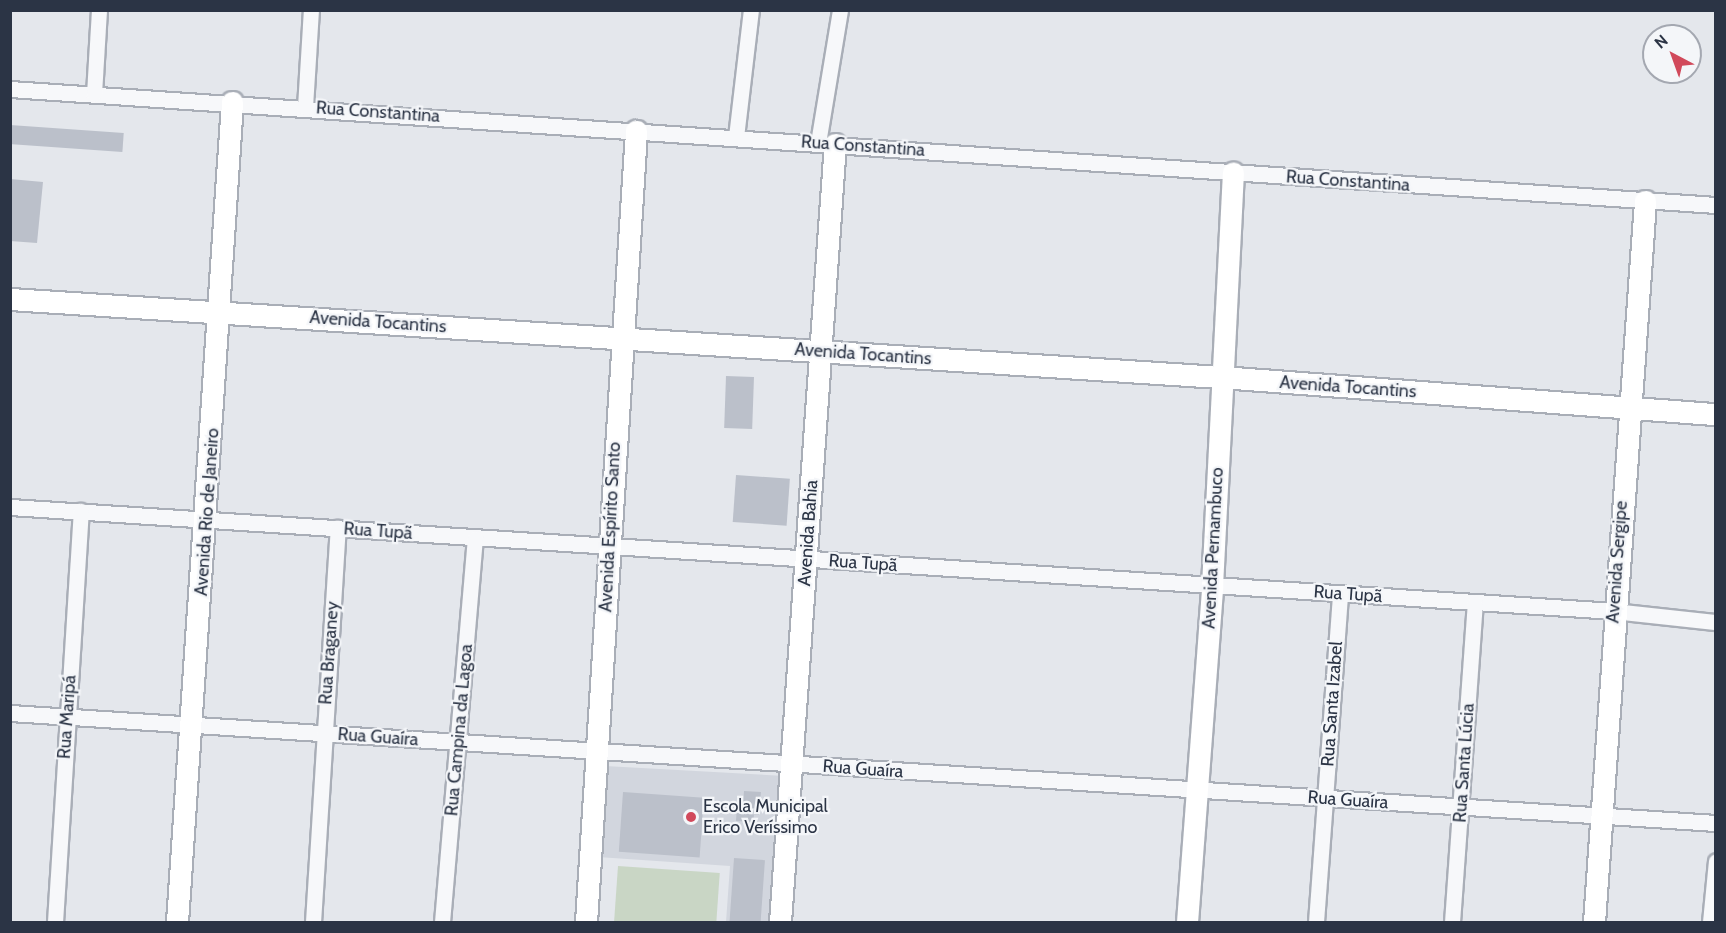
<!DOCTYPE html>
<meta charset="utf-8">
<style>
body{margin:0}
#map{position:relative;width:1726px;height:933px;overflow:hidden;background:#e4e7ec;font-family:Cabin,sans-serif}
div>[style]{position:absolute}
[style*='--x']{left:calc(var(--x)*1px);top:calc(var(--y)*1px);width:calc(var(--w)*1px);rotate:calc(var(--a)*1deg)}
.built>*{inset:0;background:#d2d6de}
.green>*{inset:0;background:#c9d6c5;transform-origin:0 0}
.building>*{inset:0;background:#bbc0ca;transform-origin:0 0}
.roads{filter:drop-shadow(2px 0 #a9aeb7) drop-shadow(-2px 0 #a9aeb7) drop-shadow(0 2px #a9aeb7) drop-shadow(0 -2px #a9aeb7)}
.street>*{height:15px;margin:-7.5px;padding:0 7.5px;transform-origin:7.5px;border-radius:7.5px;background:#f7f8fa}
.secondary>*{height:21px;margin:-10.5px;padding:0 10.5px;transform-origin:10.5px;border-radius:10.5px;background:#fff}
.dots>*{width:16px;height:16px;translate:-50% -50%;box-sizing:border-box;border:3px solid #f4f6f9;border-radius:50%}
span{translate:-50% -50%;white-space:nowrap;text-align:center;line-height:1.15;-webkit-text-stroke:4.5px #f4f6f9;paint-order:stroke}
.street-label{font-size:18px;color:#2b3445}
.poi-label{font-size:18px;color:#2b3445}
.left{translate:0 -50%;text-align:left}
.frame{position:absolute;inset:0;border:12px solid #2b3445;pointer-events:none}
.north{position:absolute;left:1642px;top:24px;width:60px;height:60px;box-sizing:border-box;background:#f4f6f9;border:2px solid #a4a8b1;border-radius:50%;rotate:319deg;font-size:16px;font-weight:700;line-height:24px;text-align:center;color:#2b3445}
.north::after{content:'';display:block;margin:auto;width:21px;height:27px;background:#d1495b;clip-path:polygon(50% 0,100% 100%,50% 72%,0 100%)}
</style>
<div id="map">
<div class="built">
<i style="clip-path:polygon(605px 766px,785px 776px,768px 922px,726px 922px,730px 866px,598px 857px)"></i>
</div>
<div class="green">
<i style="left:618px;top:866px;width:102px;height:56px;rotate:4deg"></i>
</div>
<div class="building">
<i style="left:10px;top:125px;width:114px;height:19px;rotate:4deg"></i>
<i style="clip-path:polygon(10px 179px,43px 182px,37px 243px,10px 241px)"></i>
<i style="left:726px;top:376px;width:28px;height:52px;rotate:2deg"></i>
<i style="left:736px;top:475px;width:54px;height:47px;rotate:4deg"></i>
<i style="clip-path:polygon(744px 791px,761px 792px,759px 815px,754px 815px,753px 822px,736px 821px,737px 804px,743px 804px)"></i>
<i style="left:623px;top:792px;width:81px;height:60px;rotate:4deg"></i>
<i style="left:734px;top:858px;width:31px;height:64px;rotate:4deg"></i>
</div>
<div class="roads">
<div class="street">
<i style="--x:10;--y:89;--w:1710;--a:3.89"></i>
<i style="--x:94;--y:94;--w:84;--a:-86.6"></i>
<i style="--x:305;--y:107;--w:97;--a:-86.5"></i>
<i style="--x:736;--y:137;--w:128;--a:-83.3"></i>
<i style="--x:818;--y:143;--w:135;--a:-80.6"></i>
<i style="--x:10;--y:507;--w:1607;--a:3.71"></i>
<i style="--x:1614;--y:611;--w:103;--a:6.2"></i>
<i style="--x:10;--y:713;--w:1710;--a:3.69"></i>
<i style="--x:55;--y:922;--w:412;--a:-86.4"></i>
<i style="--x:313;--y:922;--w:395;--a:-86.4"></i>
<i style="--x:442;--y:922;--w:385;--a:-85.1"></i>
<i style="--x:1316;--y:922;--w:329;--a:-85.8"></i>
<i style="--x:1452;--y:922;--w:320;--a:-85.9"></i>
<i style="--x:1710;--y:922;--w:61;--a:-84.4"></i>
</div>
<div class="secondary">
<i style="--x:10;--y:299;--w:1214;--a:3.69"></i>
<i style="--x:1221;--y:377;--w:496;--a:4.3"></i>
<i style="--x:177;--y:922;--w:822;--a:-86.16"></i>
<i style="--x:586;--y:922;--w:793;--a:-86.38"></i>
<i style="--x:780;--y:922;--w:780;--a:-85.96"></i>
<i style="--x:1187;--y:922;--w:337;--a:-85.7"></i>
<i style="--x:1212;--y:586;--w:414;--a:-87.1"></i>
<i style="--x:1594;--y:922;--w:723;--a:-85.95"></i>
</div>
</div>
<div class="dots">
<i style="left:691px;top:817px;background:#d1495b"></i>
</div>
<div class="street-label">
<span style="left:378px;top:112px;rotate:4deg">Rua Constantina</span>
<span style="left:863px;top:146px;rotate:4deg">Rua Constantina</span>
<span style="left:1348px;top:181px;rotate:4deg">Rua Constantina</span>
<span style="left:378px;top:322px;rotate:4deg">Avenida Tocantins</span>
<span style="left:863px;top:354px;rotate:4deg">Avenida Tocantins</span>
<span style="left:1348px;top:387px;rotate:4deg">Avenida Tocantins</span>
<span style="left:207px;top:512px;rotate:-86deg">Avenida Rio de Janeiro</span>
<span style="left:610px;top:527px;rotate:-87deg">Avenida Espírito Santo</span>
<span style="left:378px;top:531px;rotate:4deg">Rua Tupã</span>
<span style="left:808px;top:533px;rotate:-86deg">Avenida Bahia</span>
<span style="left:1213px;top:548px;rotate:-87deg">Avenida Pernambuco</span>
<span style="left:1617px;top:562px;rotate:-86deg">Avenida Sergipe</span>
<span style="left:863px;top:563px;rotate:4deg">Rua Tupã</span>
<span style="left:1348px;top:594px;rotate:4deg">Rua Tupã</span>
<span style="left:329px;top:653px;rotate:-86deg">Rua Braganey</span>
<span style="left:1332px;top:704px;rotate:-86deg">Rua Santa Izabel</span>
<span style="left:67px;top:717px;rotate:-86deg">Rua Maripá</span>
<span style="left:459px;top:730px;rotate:-85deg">Rua Campina da Lagoa</span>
<span style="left:378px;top:737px;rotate:4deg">Rua Guaíra</span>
<span style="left:1464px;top:763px;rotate:-86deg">Rua Santa Lúcia</span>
<span style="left:863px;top:769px;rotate:4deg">Rua Guaíra</span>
<span style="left:1348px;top:800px;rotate:4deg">Rua Guaíra</span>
</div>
<div class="poi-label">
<span class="left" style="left:703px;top:817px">Escola Municipal<br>Erico Veríssimo</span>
</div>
<div class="frame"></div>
<div class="north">N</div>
</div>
